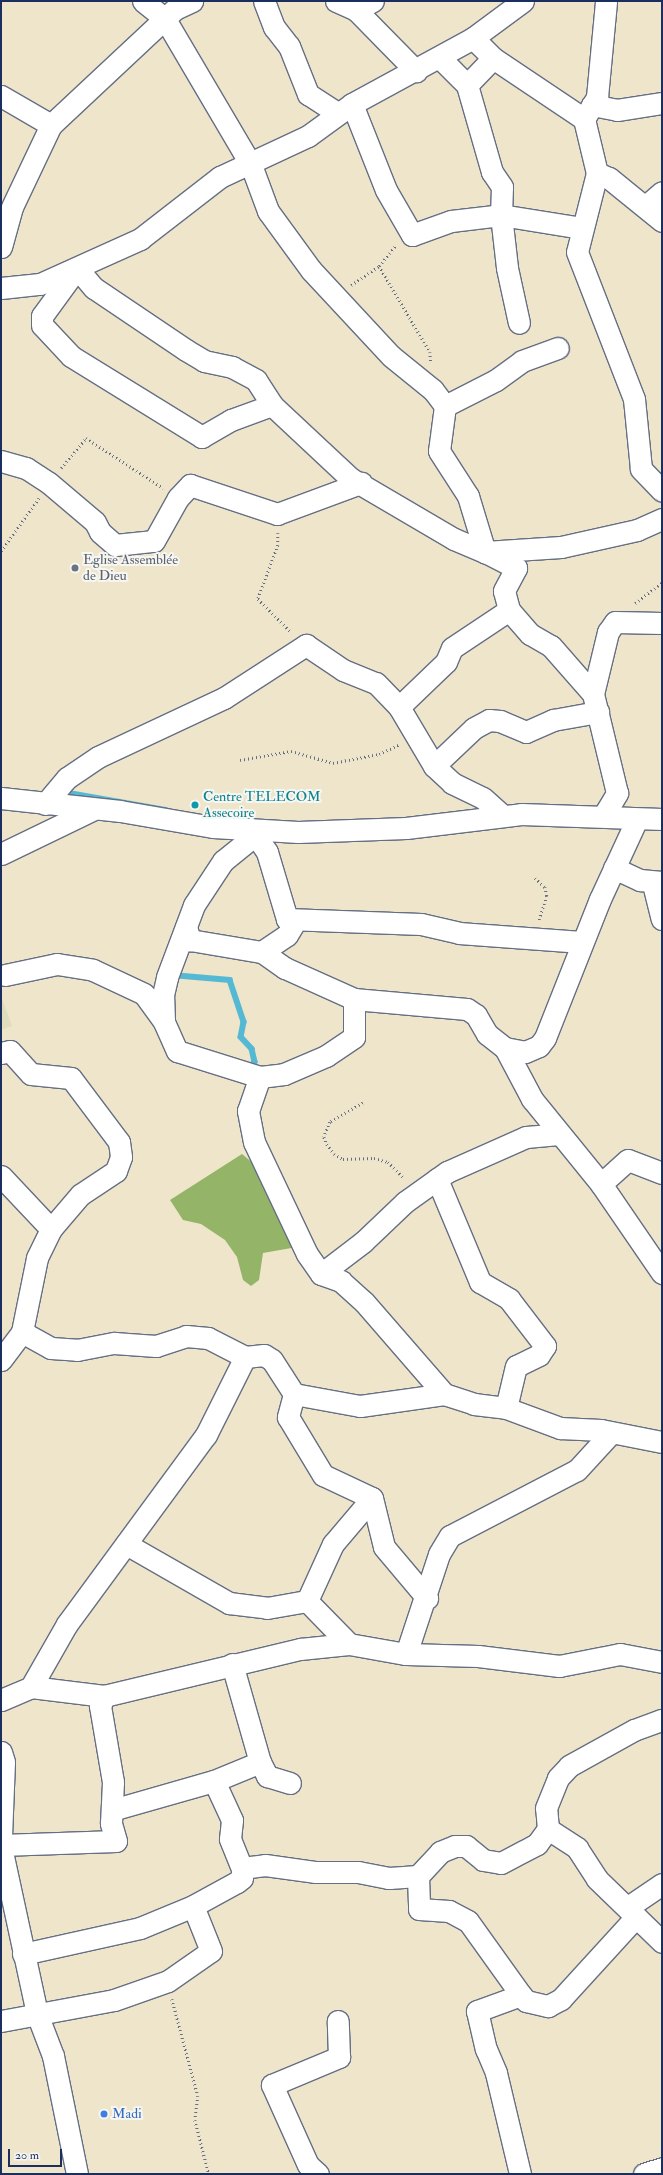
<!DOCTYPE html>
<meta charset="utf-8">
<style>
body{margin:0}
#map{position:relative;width:663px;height:2175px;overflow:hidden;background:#eee5ca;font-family:"IM FELL Double Pica",serif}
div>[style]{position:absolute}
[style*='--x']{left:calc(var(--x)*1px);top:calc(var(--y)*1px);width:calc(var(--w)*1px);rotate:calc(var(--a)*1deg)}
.built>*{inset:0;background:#dfddbb}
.forest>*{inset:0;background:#94b468}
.stream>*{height:5.5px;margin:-2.75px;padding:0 2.75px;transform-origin:2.75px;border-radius:2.75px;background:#55b9d4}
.path>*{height:2.5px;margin-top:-1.25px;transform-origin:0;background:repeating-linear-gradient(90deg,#656f84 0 1px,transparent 0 4px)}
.roads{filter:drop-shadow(1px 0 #656f84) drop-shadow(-1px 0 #656f84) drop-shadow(0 1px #656f84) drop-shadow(0 -1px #656f84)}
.minor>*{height:21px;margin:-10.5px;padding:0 10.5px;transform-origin:10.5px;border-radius:10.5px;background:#fff}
.dots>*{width:11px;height:11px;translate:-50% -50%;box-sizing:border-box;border:2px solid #f6f6f2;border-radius:50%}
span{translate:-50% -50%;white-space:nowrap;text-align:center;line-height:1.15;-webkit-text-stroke:4px #f6f6f2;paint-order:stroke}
.worship-label{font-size:14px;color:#5b616d}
.left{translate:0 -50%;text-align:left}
.culture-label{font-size:14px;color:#0d838f}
.shop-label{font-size:14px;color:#366cbe}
.frame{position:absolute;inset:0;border:2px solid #1b2f5e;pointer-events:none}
.scale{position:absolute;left:8px;top:2149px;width:54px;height:18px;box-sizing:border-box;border:2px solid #1b2f5e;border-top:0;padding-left:5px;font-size:12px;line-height:14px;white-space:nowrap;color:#1b2f5e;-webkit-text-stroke:3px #f6f6f2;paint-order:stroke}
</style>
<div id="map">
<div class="built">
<i style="clip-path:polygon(1px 996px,12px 1026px,1px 1030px)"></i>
</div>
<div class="forest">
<i style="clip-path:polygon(242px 1154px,261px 1170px,297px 1247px,263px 1253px,259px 1280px,251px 1286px,243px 1280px,237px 1257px,225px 1240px,201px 1224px,183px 1220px,170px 1200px)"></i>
</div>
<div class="stream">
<i style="--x:63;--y:792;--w:105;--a:9.9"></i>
<i style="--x:172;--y:975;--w:58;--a:4.9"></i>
<i style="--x:230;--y:980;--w:44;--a:71.6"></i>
<i style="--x:244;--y:1022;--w:15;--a:101"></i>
<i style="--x:241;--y:1037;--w:16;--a:47"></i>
<i style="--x:252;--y:1049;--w:13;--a:77"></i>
<i style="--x:255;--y:1062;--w:8;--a:130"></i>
</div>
<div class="path">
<i style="--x:379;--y:266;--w:100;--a:59.3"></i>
<i style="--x:430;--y:352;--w:11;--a:85"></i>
<i style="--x:351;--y:285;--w:34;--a:-34"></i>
<i style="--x:379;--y:266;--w:27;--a:-51"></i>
<i style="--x:61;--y:468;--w:39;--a:-50"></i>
<i style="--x:86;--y:438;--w:92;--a:33"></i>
<i style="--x:278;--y:533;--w:12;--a:90"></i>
<i style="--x:278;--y:545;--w:58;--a:110.3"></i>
<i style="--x:258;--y:599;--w:47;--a:45"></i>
<i style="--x:1;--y:551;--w:65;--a:-54.4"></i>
<i style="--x:635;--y:603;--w:34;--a:-37"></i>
<i style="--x:240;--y:760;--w:52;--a:-10"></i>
<i style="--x:291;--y:751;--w:44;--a:15.9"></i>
<i style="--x:333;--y:763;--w:47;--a:-11.1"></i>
<i style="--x:379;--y:754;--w:23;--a:-25"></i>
<i style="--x:535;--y:878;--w:13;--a:42"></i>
<i style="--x:545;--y:887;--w:9;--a:77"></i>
<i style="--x:547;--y:896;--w:26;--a:108"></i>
<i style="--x:363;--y:1103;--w:38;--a:150"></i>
<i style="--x:330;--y:1122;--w:16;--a:112"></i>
<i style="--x:324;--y:1137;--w:8;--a:67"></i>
<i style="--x:327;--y:1144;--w:12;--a:55"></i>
<i style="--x:334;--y:1154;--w:10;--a:29"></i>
<i style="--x:343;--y:1159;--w:31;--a:-2"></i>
<i style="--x:374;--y:1158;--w:15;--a:16"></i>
<i style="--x:388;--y:1162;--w:24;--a:45"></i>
<i style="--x:172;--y:1999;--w:100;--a:75"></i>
<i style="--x:198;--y:2096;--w:24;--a:97"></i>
<i style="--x:195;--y:2120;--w:56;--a:75.5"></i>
</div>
<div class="roads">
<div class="minor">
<i style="--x:143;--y:1;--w:28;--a:39"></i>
<i style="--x:165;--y:19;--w:169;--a:59.5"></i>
<i style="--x:251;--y:165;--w:49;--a:69.7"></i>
<i style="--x:268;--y:211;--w:73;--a:53.9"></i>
<i style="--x:311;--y:270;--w:117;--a:47.1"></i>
<i style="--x:391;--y:356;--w:54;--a:39"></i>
<i style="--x:433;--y:390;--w:20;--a:53"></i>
<i style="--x:445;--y:406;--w:45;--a:97.6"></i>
<i style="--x:439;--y:451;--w:54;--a:57.2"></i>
<i style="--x:468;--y:496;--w:59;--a:73.1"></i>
<i style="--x:485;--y:552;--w:35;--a:27"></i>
<i style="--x:516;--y:568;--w:26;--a:118"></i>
<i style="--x:504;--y:591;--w:20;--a:75"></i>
<i style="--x:509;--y:610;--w:32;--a:49"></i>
<i style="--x:530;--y:634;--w:24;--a:30"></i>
<i style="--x:551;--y:646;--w:64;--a:48.8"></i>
<i style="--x:264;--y:1;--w:28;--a:69"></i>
<i style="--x:274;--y:27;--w:24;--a:52"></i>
<i style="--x:289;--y:46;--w:52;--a:68.4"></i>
<i style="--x:308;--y:94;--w:35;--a:33"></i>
<i style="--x:336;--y:1;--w:22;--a:24"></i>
<i style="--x:356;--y:10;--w:86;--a:45.5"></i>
<i style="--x:523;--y:1;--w:62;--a:143.5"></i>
<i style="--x:473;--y:38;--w:28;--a:45"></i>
<i style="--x:493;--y:58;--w:110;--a:33.8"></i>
<i style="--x:584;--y:119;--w:56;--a:76.5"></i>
<i style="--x:597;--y:173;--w:13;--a:23"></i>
<i style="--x:609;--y:178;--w:68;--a:39.1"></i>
<i style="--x:356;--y:10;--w:19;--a:-28"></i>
<i style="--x:440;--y:58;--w:38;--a:45"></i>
<i style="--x:467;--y:85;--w:91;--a:74"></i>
<i style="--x:492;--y:172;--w:18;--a:56"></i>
<i style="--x:502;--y:187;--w:28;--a:92"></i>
<i style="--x:501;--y:215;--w:53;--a:83.5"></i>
<i style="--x:507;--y:268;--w:56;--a:77.7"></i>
<i style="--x:467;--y:85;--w:37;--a:-46"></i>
<i style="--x:1;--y:96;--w:58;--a:30.1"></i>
<i style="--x:352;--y:104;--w:92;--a:68.4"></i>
<i style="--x:386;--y:190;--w:52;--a:60"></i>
<i style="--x:412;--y:235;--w:41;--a:-19.7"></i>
<i style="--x:451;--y:221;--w:50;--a:-6.8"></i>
<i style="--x:501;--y:215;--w:81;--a:9.2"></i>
<i style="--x:592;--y:105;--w:25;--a:11"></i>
<i style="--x:617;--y:110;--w:46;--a:-8.8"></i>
<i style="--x:584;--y:119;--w:26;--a:-59"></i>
<i style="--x:597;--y:97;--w:96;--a:-84.6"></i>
<i style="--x:597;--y:173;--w:81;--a:104.2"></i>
<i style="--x:577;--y:252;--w:158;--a:68.8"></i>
<i style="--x:634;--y:399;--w:70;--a:84.3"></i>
<i style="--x:641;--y:469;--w:30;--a:46"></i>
<i style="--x:646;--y:206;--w:21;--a:-41"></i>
<i style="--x:1;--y:247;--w:41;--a:-74.6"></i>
<i style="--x:12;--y:207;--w:91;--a:-64.6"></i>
<i style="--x:51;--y:125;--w:170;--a:-43.1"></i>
<i style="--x:175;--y:9;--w:19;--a:-25"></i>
<i style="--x:1;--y:288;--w:39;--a:-6"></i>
<i style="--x:40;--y:284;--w:110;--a:-24.2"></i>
<i style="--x:140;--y:239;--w:101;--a:-37.8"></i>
<i style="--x:220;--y:177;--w:97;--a:-25"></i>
<i style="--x:308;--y:136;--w:54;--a:-36"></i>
<i style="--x:352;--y:104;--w:138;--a:-28.6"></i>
<i style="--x:272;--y:405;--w:44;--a:159.9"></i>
<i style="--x:231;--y:420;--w:34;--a:150"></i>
<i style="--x:202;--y:437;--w:154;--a:-148.3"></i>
<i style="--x:71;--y:356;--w:42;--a:-133.1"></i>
<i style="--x:42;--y:325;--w:9;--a:-90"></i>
<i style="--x:42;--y:316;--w:59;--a:-53.9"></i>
<i style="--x:77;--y:268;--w:26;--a:50"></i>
<i style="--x:94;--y:288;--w:111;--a:34"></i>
<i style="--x:186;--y:350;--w:21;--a:31"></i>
<i style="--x:204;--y:361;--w:29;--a:12"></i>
<i style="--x:232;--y:367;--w:27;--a:28"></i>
<i style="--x:256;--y:380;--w:30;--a:57"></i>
<i style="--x:272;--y:405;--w:107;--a:43.1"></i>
<i style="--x:350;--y:478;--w:121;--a:30.4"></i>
<i style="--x:454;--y:539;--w:34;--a:23"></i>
<i style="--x:485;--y:552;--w:76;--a:-3.8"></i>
<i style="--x:561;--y:547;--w:78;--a:-12.6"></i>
<i style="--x:637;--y:530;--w:27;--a:-24"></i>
<i style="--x:445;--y:406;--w:57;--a:-27"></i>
<i style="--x:496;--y:380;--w:32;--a:-36"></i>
<i style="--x:522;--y:361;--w:38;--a:-20"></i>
<i style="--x:1;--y:461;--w:26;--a:16"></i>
<i style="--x:26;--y:468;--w:27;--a:33"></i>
<i style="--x:49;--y:483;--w:60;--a:40.3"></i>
<i style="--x:95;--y:522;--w:11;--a:63"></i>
<i style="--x:100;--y:532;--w:20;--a:41"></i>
<i style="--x:115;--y:545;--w:39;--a:-6"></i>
<i style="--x:154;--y:541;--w:49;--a:-60.8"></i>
<i style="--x:178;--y:498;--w:18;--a:-47"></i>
<i style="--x:190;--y:485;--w:92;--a:18.4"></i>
<i style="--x:277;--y:514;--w:90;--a:-20.3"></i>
<i style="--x:399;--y:707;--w:65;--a:-43.8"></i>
<i style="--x:446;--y:662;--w:15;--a:-67"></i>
<i style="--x:452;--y:648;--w:69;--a:-33.7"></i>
<i style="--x:434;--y:766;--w:55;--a:-43.5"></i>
<i style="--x:474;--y:728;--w:17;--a:-28"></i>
<i style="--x:489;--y:720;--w:11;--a:5"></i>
<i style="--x:500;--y:721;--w:28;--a:23"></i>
<i style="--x:526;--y:732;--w:30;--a:-24"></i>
<i style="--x:553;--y:720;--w:46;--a:-10.1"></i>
<i style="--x:1;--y:798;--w:120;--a:6.2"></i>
<i style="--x:120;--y:811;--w:94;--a:9.8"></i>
<i style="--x:213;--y:827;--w:85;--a:3.4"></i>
<i style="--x:298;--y:832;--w:108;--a:-2.1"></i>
<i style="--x:406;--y:828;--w:116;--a:-6.9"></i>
<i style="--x:521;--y:814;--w:141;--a:2"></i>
<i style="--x:45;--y:804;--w:34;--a:-50"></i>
<i style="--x:67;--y:778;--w:37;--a:-34"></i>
<i style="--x:98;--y:757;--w:139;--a:-25.1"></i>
<i style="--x:224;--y:698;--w:98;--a:-32.9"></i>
<i style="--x:306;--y:645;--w:45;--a:34"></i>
<i style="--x:343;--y:670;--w:35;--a:22"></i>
<i style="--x:376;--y:683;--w:33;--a:46"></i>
<i style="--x:399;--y:707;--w:69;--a:59.3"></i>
<i style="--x:434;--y:766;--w:25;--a:43"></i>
<i style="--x:452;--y:783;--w:34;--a:26"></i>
<i style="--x:483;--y:798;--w:27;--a:42"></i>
<i style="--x:604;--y:815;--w:26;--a:-59"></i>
<i style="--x:617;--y:793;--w:102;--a:-103.6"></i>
<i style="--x:593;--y:694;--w:64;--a:-76.4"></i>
<i style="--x:608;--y:632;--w:12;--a:-55"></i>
<i style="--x:615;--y:622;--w:47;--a:1.2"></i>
<i style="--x:251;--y:829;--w:28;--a:55"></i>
<i style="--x:267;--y:852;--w:70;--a:73.4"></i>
<i style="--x:287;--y:919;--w:134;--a:2.1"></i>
<i style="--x:421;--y:924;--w:39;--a:13"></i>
<i style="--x:459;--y:933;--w:123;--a:4.2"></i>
<i style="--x:1;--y:854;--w:101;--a:-25.8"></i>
<i style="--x:614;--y:868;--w:29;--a:25"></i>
<i style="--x:640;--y:880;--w:22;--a:5"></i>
<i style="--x:653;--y:884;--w:36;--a:76"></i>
<i style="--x:287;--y:919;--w:8;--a:45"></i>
<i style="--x:293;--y:925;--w:12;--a:121"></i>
<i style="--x:287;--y:935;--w:30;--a:146"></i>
<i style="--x:262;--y:952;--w:28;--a:35"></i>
<i style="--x:285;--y:968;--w:76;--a:24.2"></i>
<i style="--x:354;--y:999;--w:113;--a:5.1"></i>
<i style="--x:467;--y:1009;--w:11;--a:34"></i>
<i style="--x:476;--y:1015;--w:22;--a:60"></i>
<i style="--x:487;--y:1034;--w:23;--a:38"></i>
<i style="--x:505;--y:1048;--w:20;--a:11"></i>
<i style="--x:525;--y:1052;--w:15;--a:-23"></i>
<i style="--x:539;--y:1046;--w:10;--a:-53"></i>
<i style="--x:545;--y:1038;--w:149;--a:-68.4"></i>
<i style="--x:600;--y:899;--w:88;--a:-65.2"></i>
<i style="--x:186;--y:927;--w:14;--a:73"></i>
<i style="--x:190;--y:940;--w:73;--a:9.5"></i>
<i style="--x:5;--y:975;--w:53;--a:-11.9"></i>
<i style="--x:57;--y:964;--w:36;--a:9"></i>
<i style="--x:93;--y:970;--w:56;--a:25.2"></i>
<i style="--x:144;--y:994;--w:34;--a:54"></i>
<i style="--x:164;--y:1022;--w:32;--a:66"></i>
<i style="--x:177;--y:1051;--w:87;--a:17.4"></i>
<i style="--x:164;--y:1021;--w:26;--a:-92"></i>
<i style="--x:163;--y:995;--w:18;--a:-77"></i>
<i style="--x:167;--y:977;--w:77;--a:-69.4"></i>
<i style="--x:194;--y:905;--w:53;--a:-56.6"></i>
<i style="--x:223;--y:861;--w:38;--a:-39"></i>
<i style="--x:505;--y:1048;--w:58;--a:62.1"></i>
<i style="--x:532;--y:1099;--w:109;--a:50.9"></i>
<i style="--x:601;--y:1184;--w:108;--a:55.6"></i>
<i style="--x:1;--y:1053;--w:9;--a:-13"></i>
<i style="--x:10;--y:1051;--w:31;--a:48"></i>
<i style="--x:31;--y:1074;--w:40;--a:5.7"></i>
<i style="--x:71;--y:1078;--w:80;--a:53.1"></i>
<i style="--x:119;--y:1142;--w:15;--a:82"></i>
<i style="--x:121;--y:1157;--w:15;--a:110"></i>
<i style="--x:116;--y:1171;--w:43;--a:146.3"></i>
<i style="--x:80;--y:1195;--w:45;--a:130.5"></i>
<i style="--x:1;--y:1176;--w:73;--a:46.7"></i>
<i style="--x:51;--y:1229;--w:32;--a:116"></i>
<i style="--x:37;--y:1258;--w:76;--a:101.5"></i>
<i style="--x:22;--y:1332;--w:33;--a:29"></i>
<i style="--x:51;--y:1348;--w:26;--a:4"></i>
<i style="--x:77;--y:1350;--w:38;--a:-11"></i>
<i style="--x:114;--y:1343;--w:42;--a:4.1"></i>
<i style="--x:156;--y:1346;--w:32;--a:-18"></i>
<i style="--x:186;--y:1336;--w:22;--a:5"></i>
<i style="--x:208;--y:1338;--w:42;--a:27.2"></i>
<i style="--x:245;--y:1357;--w:19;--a:-6"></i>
<i style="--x:264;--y:1355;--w:9;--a:32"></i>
<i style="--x:272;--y:1360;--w:40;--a:57.1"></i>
<i style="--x:294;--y:1394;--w:67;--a:10.3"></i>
<i style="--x:360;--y:1406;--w:85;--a:-8.1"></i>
<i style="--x:444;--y:1394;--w:32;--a:18"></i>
<i style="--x:474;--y:1404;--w:32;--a:7"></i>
<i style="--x:506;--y:1408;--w:58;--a:20.3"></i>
<i style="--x:560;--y:1428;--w:41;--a:2.8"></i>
<i style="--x:601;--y:1430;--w:62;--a:11.1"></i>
<i style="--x:437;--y:1179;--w:112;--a:67.3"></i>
<i style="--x:480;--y:1282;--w:34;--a:30"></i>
<i style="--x:509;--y:1299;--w:59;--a:52.5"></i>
<i style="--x:545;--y:1346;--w:11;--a:124"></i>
<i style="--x:539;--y:1355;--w:25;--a:154"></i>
<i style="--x:516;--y:1366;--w:43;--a:103.4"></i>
<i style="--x:601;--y:1184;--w:36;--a:-42"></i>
<i style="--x:628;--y:1160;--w:36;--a:21"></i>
<i style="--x:321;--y:1274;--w:24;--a:-125"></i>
<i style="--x:307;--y:1254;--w:124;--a:-115.3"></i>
<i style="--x:254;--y:1142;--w:32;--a:-101"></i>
<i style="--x:248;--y:1111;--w:36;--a:-71"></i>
<i style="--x:260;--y:1077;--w:24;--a:-7"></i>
<i style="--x:284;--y:1074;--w:46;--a:-23.2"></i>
<i style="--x:326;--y:1056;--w:34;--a:-34"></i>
<i style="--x:354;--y:1037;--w:38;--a:-90"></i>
<i style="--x:1;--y:1360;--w:35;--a:-53"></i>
<i style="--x:294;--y:1394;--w:24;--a:105"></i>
<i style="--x:288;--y:1417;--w:68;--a:58.9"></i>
<i style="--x:323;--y:1475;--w:54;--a:25.1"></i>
<i style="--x:372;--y:1498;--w:50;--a:76.2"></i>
<i style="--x:384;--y:1547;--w:67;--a:49.9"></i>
<i style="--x:444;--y:1394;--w:122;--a:-131"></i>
<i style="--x:364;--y:1302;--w:31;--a:-138"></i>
<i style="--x:341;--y:1281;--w:21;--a:-161"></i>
<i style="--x:321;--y:1274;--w:53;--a:-37.3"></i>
<i style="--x:363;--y:1242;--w:58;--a:-43.6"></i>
<i style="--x:405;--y:1202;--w:52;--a:-35.5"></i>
<i style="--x:447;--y:1172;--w:86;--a:-23.9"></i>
<i style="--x:526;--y:1137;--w:33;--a:-5"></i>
<i style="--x:126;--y:1544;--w:119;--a:29.8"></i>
<i style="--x:229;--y:1603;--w:38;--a:7"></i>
<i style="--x:267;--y:1608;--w:41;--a:-9.9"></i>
<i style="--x:307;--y:1601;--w:60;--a:45.7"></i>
<i style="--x:307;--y:1601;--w:63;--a:-65.5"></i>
<i style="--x:333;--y:1544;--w:60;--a:-49.7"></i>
<i style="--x:406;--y:1654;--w:105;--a:-71.7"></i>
<i style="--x:439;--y:1554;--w:21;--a:-59"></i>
<i style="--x:450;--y:1536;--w:143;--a:-27.5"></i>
<i style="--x:577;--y:1470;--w:49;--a:-47.5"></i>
<i style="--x:232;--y:1664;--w:102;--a:74.1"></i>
<i style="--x:260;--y:1762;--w:16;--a:63"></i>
<i style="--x:267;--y:1776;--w:24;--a:17"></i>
<i style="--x:31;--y:1687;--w:73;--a:-60.3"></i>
<i style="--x:67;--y:1624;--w:235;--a:-53.7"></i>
<i style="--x:206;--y:1435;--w:87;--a:-63.4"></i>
<i style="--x:1;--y:1700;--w:33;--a:-23"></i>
<i style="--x:31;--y:1687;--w:74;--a:7"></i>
<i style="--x:104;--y:1696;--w:202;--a:-13.5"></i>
<i style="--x:300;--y:1649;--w:49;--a:-5.8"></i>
<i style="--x:349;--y:1644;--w:58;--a:10"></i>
<i style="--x:406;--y:1654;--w:72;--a:1.6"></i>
<i style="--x:478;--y:1656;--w:82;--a:7"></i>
<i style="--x:559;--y:1666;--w:62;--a:-11.1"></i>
<i style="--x:620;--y:1654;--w:43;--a:10.8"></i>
<i style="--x:1;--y:1752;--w:10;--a:73"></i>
<i style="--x:4;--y:1762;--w:74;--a:92.3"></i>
<i style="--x:214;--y:1781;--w:43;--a:65.2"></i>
<i style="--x:232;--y:1820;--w:19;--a:96"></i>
<i style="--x:230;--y:1839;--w:31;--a:68"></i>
<i style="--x:112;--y:1810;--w:106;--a:-15.9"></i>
<i style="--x:214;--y:1781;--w:50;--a:-22.4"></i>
<i style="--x:548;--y:1829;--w:35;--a:33"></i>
<i style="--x:577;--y:1848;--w:37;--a:57"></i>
<i style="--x:597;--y:1879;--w:91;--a:44.1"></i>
<i style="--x:1;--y:1845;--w:115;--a:-2"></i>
<i style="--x:116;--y:1841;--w:19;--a:-106"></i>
<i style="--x:111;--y:1823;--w:41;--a:-87.2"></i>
<i style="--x:113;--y:1782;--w:77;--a:-99.7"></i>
<i style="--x:100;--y:1706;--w:11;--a:-68"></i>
<i style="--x:1;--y:1847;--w:171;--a:77.8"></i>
<i style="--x:37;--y:2014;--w:45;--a:69.1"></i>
<i style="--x:53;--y:2056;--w:120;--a:78.5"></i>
<i style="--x:418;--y:1876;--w:33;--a:88"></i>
<i style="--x:419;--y:1909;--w:30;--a:4"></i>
<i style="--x:449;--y:1911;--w:21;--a:28"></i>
<i style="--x:468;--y:1921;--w:91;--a:54.4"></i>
<i style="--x:521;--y:1995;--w:47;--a:160"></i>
<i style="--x:477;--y:2011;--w:39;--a:77"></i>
<i style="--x:486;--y:2049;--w:26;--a:67"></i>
<i style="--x:496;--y:2073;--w:104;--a:76.6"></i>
<i style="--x:628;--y:1907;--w:41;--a:-34.1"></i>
<i style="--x:23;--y:1954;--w:120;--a:-12.5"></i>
<i style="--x:140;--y:1928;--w:57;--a:-22.5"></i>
<i style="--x:193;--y:1906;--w:50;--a:-28.6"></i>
<i style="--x:237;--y:1882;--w:6;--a:-39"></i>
<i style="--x:242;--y:1878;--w:10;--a:-90"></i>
<i style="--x:242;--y:1868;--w:23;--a:-7"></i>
<i style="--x:265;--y:1865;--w:50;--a:8"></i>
<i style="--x:315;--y:1872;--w:43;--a:0"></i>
<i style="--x:358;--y:1872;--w:32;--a:11"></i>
<i style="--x:389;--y:1878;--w:29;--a:-4"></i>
<i style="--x:418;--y:1876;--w:33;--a:-47"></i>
<i style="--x:440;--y:1852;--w:16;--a:-22"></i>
<i style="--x:455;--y:1846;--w:11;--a:0"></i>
<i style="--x:466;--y:1846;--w:22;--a:39"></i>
<i style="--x:483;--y:1860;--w:18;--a:9"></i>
<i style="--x:501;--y:1863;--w:41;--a:-27.8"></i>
<i style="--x:537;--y:1844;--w:19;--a:-54"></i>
<i style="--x:548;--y:1829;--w:21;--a:-95"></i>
<i style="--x:546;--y:1808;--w:32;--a:-68"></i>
<i style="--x:558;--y:1778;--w:16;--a:-47"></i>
<i style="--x:569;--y:1766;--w:74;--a:-29"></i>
<i style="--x:634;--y:1730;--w:30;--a:-20"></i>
<i style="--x:521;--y:1995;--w:8;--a:50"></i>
<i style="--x:526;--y:2001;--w:23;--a:13"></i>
<i style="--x:548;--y:2006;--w:15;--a:-28"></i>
<i style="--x:561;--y:1999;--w:111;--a:-47.6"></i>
<i style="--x:1;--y:2021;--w:115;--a:-10.5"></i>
<i style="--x:114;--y:2000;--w:57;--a:-19.4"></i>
<i style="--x:168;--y:1981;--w:52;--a:-34.9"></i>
<i style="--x:211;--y:1951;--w:48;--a:-111.8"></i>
<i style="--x:318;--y:2174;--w:13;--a:-138"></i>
<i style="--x:308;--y:2165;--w:88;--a:-114.2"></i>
<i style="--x:272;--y:2085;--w:73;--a:-22.7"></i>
<i style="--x:339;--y:2057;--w:36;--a:-92"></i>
<i style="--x:644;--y:2174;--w:19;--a:-18"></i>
</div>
</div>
<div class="dots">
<i style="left:75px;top:568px;background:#6b7280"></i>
<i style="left:195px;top:805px;background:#0f9aa8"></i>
<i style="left:104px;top:2114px;background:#3f7fe0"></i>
</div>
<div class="worship-label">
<span class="left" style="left:83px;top:568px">Eglise Assemblée<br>de Dieu</span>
</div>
<div class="culture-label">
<span class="left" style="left:203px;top:805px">Centre TELECOM<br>Assecoire</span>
</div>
<div class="shop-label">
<span class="left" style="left:112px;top:2114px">Madi</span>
</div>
<div class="frame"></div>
<div class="scale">20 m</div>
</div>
